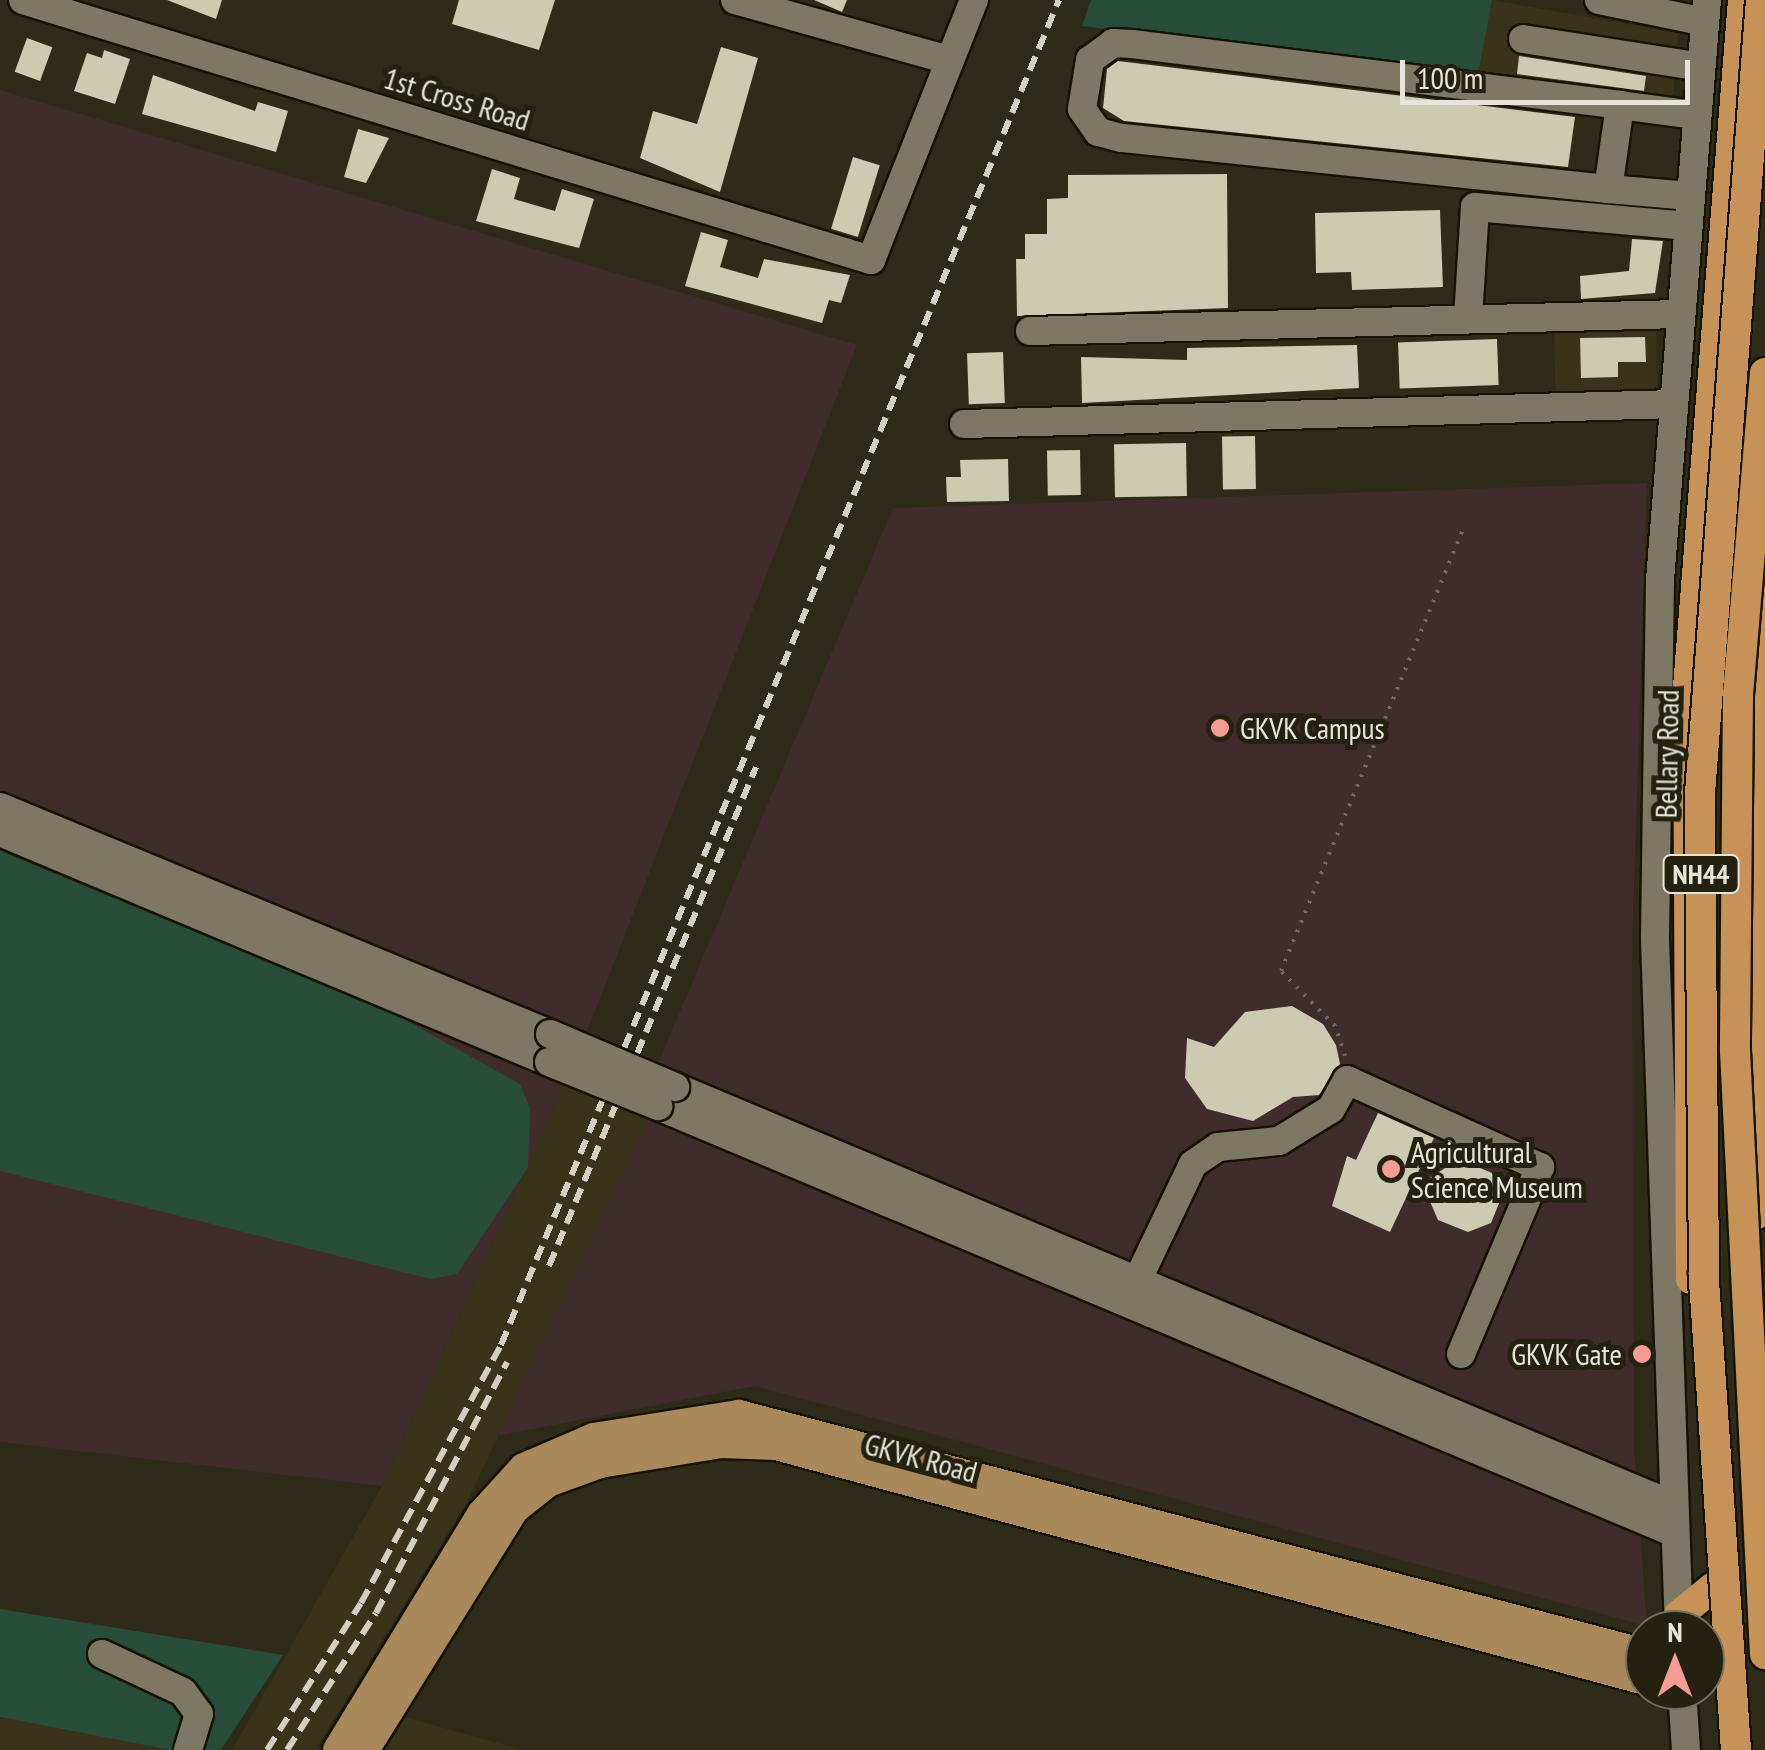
<!DOCTYPE html>
<style>
body{margin:0}
#map{position:relative;width:1765px;height:1750px;overflow:hidden;background:#2e2b18;font-family:"PT Sans Narrow",sans-serif}
div>[style]{position:absolute}
[style*='--x']{left:calc(var(--x)*1px);top:calc(var(--y)*1px);width:calc(var(--w)*1px);rotate:calc(var(--a)*1deg)}
.built>*{inset:0;background:#383319;transform-origin:0 0}
.education>*{inset:0;background:#402c2d}
.green>*{inset:0;background:#274c39}
.building>*{inset:0;background:#cdcab2;transform-origin:0 0}
.path>*{height:4px;margin-top:-2px;transform-origin:0;background:repeating-linear-gradient(90deg,#6e6c5b 0 2.5px,transparent 0 10.5px)}
.roads{filter:drop-shadow(2px 0 #161303) drop-shadow(-2px 0 #161303) drop-shadow(0 2px #161303) drop-shadow(0 -2px #161303)}
.minor>*{height:28px;margin:-14px;padding:0 14px;transform-origin:14px;border-radius:14px;background:#7c7863}
.major>*{height:30px;margin:-15px;padding:0 15px;transform-origin:15px;border-radius:15px;background:#a9885c}
.highway>*{height:30px;margin:-15px;padding:0 15px;transform-origin:15px;border-radius:15px;background:#c79257}
.rail>*{height:6px;margin-top:-3px;transform-origin:0;background:repeating-linear-gradient(90deg,#d2d0c3 0 15px,transparent 0 23px)}
.bridges{filter:drop-shadow(2px 0 #161303) drop-shadow(-2px 0 #161303) drop-shadow(0 2px #161303) drop-shadow(0 -2px #161303)}
.minor-bridge>*{height:28px;margin:-14px;padding:0 14px;transform-origin:14px;border-radius:14px;background:#7c7863}
.highway-bridge>*{height:30px;margin:-15px;padding:0 15px;transform-origin:15px;border-radius:15px;background:#c79257}
.dots>*{width:28px;height:28px;translate:-50% -50%;box-sizing:border-box;border:5px solid #24210e;border-radius:50%}
span{translate:-50% -50%;white-space:nowrap;text-align:center;line-height:1.15;-webkit-text-stroke:10px #24210e;paint-order:stroke}
.shield-label span{padding:2px 8px;background:#24210e;border:2px solid;border-radius:8px;-webkit-text-stroke-width:0}
.shield-label{font-size:28px;color:#e7e5d9;font-weight:700}
.street-label{font-size:30px;color:#e7e5d9}
.poi-label{font-size:30px;color:#e7e5d9}
.left{translate:0 -50%;text-align:left}
.right{translate:-100% -50%;text-align:right}
.north{position:absolute;left:1625px;top:1610px;width:100px;height:100px;box-sizing:border-box;background:#24210e;border:2px solid #726f5f;border-radius:50%;rotate:0deg;font-size:28px;font-weight:700;line-height:40px;text-align:center;color:#e7e5d9}
.north::after{content:'';display:block;margin:auto;width:35px;height:45px;background:#f59c94;clip-path:polygon(50% 0,100% 100%,50% 72%,0 100%)}
.scale{position:absolute;left:1400px;top:60px;width:290px;height:45px;box-sizing:border-box;border:5px solid #e7e5d9;border-top:0;padding-left:12px;font-size:30px;line-height:35px;white-space:nowrap;color:#e7e5d9;-webkit-text-stroke:8px #24210e;paint-order:stroke}
</style>
<div id="map">
<div class="built">
<i style="clip-path:polygon(1492px 0,1678px 33px,1673px 102px,1478px 76px)"></i>
<i style="left:1656px;top:323px;width:68px;height:102px;rotate:89deg"></i>
<i style="clip-path:polygon(565px 1083px,649px 1118px,467px 1502px,315px 1750px,232px 1750px,382px 1486px)"></i>
<i style="clip-path:polygon(398px 1715px,522px 1750px,375px 1750px)"></i>
<i style="clip-path:polygon(0 1717px,170px 1750px,0 1750px)"></i>
</div>
<div class="education">
<i style="clip-path:polygon(0 90px,857px 345px,587px 1031px,659px 1061px,893px 508px,1647px 483px,1632px 948px,1634px 1449px,1647px 1626px,755px 1386px,497px 1436px,649px 1118px,565px 1083px,382px 1486px,0 1442px)"></i>
</div>
<div class="green">
<i style="clip-path:polygon(1091px 0,1492px 0,1478px 76px,1082px 26px)"></i>
<i style="clip-path:polygon(0 851px,391px 1012px,520px 1084px,530px 1108px,528px 1167px,457px 1274px,430px 1279px,0 1171px)"></i>
<i style="clip-path:polygon(0 1609px,283px 1655px,221px 1750px,170px 1750px,0 1717px)"></i>
</div>
<div class="building">
<i style="clip-path:polygon(167px 0,222px 0,216px 19px)"></i>
<i style="clip-path:polygon(459px 0,555px 0,539px 50px,452px 24px)"></i>
<i style="clip-path:polygon(814px 0,847px 0,842px 12px)"></i>
<i style="left:27px;top:38px;width:27px;height:36px;rotate:20deg"></i>
<i style="clip-path:polygon(721px 47px,758px 58px,720px 192px,640px 158px,653px 111px,697px 124px)"></i>
<i style="clip-path:polygon(104px 50px,130px 59px,115px 104px,74px 91px,87px 53px,102px 58px)"></i>
<i style="clip-path:polygon(1519px 56px,1646px 76px,1644px 91px,1517px 74px)"></i>
<i style="clip-path:polygon(1118px 61px,1575px 117px,1568px 167px,1124px 121px,1103px 108px,1107px 69px)"></i>
<i style="clip-path:polygon(153px 75px,255px 111px,258px 102px,288px 111px,276px 152px,142px 114px)"></i>
<i style="clip-path:polygon(358px 129px,389px 138px,366px 183px,344px 177px)"></i>
<i style="left:853px;top:157px;width:28px;height:75px;rotate:17deg"></i>
<i style="clip-path:polygon(492px 169px,520px 178px,514px 199px,555px 211px,562px 189px,594px 199px,579px 248px,476px 221px)"></i>
<i style="clip-path:polygon(1227px 174px,1228px 308px,1017px 316px,1016px 259px,1025px 259px,1025px 234px,1047px 234px,1047px 199px,1068px 198px,1068px 175px)"></i>
<i style="clip-path:polygon(1440px 210px,1443px 287px,1352px 290px,1351px 272px,1316px 273px,1315px 213px)"></i>
<i style="clip-path:polygon(701px 232px,728px 240px,720px 267px,758px 278px,764px 259px,850px 275px,841px 303px,829px 300px,822px 323px,685px 286px)"></i>
<i style="clip-path:polygon(1632px 239px,1663px 241px,1655px 293px,1581px 299px,1580px 276px,1629px 271px)"></i>
<i style="clip-path:polygon(1645px 337px,1646px 362px,1618px 362px,1618px 377px,1581px 378px,1580px 338px)"></i>
<i style="left:1497px;top:339px;width:46px;height:99px;rotate:88deg"></i>
<i style="clip-path:polygon(1357px 345px,1359px 388px,1082px 403px,1081px 357px,1187px 360px,1187px 348px)"></i>
<i style="left:1003px;top:352px;width:51px;height:36px;rotate:88deg"></i>
<i style="left:1255px;top:436px;width:53px;height:33px;rotate:89deg"></i>
<i style="left:1186px;top:443px;width:53px;height:72px;rotate:89deg"></i>
<i style="left:1080px;top:450px;width:45px;height:33px;rotate:89deg"></i>
<i style="clip-path:polygon(1008px 459px,1009px 501px,947px 502px,946px 477px,961px 477px,960px 460px)"></i>
<i style="clip-path:polygon(1292px 1006px,1323px 1024px,1336px 1045px,1340px 1064px,1319px 1095px,1293px 1097px,1253px 1121px,1207px 1109px,1185px 1078px,1187px 1038px,1214px 1047px,1245px 1012px)"></i>
<i style="clip-path:polygon(1378px 1113px,1434px 1138px,1390px 1232px,1332px 1206px,1347px 1156px,1356px 1160px)"></i>
<i style="clip-path:polygon(1459px 1159px,1492px 1173px,1502px 1196px,1491px 1223px,1468px 1232px,1438px 1220px,1422px 1183px)"></i>
</div>
<div class="path">
<i style="--x:1345;--y:1056;--w:32;--a:-108"></i>
<i style="--x:1335;--y:1026;--w:77;--a:-134.5"></i>
<i style="--x:1281;--y:971;--w:481;--a:-67.6"></i>
</div>
<div class="roads">
<div class="minor">
<i style="--x:23;--y:0;--w:887;--a:17.05"></i>
<i style="--x:871;--y:260;--w:280;--a:-68.4"></i>
<i style="--x:735;--y:0;--w:222;--a:15.7"></i>
<i style="--x:1599;--y:0;--w:108;--a:11.7"></i>
<i style="--x:1523;--y:39;--w:180;--a:8.9"></i>
<i style="--x:1620;--y:105;--w:85;--a:98.1"></i>
<i style="--x:1608;--y:189;--w:490;--a:-174"></i>
<i style="--x:1121;--y:138;--w:24;--a:-165"></i>
<i style="--x:1098;--y:132;--w:28;--a:-125"></i>
<i style="--x:1082;--y:109;--w:50;--a:-80.7"></i>
<i style="--x:1090;--y:60;--w:29;--a:-36"></i>
<i style="--x:1113;--y:43;--w:19;--a:3"></i>
<i style="--x:1132;--y:44;--w:492;--a:7.1"></i>
<i style="--x:1620;--y:105;--w:77;--a:7.5"></i>
<i style="--x:1608;--y:189;--w:82;--a:4.9"></i>
<i style="--x:1468;--y:318;--w:111;--a:-86.4"></i>
<i style="--x:1475;--y:207;--w:214;--a:5.1"></i>
<i style="--x:1030;--y:331;--w:651;--a:-1.5"></i>
<i style="--x:964;--y:424;--w:710;--a:-1.61"></i>
<i style="--x:0;--y:807;--w:595;--a:22.43"></i>
<i style="--x:0;--y:832;--w:595;--a:22.73"></i>
<i style="--x:675;--y:1087;--w:1082;--a:22.73"></i>
<i style="--x:658;--y:1106;--w:1103;--a:22.78"></i>
<i style="--x:1129;--y:1298;--w:148;--a:-64.5"></i>
<i style="--x:1193;--y:1164;--w:30;--a:-34"></i>
<i style="--x:1218;--y:1147;--w:61;--a:-5.6"></i>
<i style="--x:1279;--y:1141;--w:61;--a:-31.6"></i>
<i style="--x:1331;--y:1109;--w:33;--a:-61"></i>
<i style="--x:1347;--y:1080;--w:212;--a:24.3"></i>
<i style="--x:1540;--y:1167;--w:203;--a:112.9"></i>
<i style="--x:1679;--y:1630;--w:692;--a:-91.99"></i>
<i style="--x:1655;--y:938;--w:358;--a:-89.2"></i>
<i style="--x:1660;--y:580;--w:582;--a:-85.37"></i>
<i style="--x:102;--y:1654;--w:89;--a:25.1"></i>
<i style="--x:183;--y:1692;--w:27;--a:54"></i>
<i style="--x:199;--y:1714;--w:38;--a:107"></i>
<i style="--x:1682;--y:1690;--w:60;--a:86.2"></i>
</div>
<div class="major">
<i style="--x:1681;--y:1690;--w:1;--a:0"></i>
<i style="--x:338;--y:1750;--w:276;--a:-58.6"></i>
<i style="--x:482;--y:1514;--w:62;--a:-47.6"></i>
<i style="--x:524;--y:1468;--w:76;--a:-23.2"></i>
<i style="--x:594;--y:1438;--w:147;--a:-9"></i>
<i style="--x:739;--y:1415;--w:937;--a:14.78"></i>
<i style="--x:364;--y:1750;--w:284;--a:-58.1"></i>
<i style="--x:514;--y:1509;--w:43;--a:-38.5"></i>
<i style="--x:548;--y:1482;--w:55;--a:-20.1"></i>
<i style="--x:600;--y:1463;--w:123;--a:-9.4"></i>
<i style="--x:721;--y:1443;--w:55;--a:2.1"></i>
<i style="--x:776;--y:1445;--w:900;--a:15.13"></i>
</div>
<div class="highway">
<i style="--x:1757;--y:1214;--w:349;--a:-90.5"></i>
<i style="--x:1754;--y:865;--w:327;--a:-88.1"></i>
<i style="--x:1691;--y:1279;--w:592;--a:-90.29"></i>
<i style="--x:1688;--y:687;--w:689;--a:-85.42"></i>
<i style="--x:1679;--y:1615;--w:43;--a:-39.3"></i>
</div>
</div>
<div class="rail">
<i style="--x:549;--y:1266;--w:540;--a:-67.47"></i>
<i style="--x:267;--y:1750;--w:174;--a:-57.4"></i>
<i style="--x:361;--y:1603;--w:294;--a:-61.5"></i>
<i style="--x:501;--y:1345;--w:1456;--a:-67.47"></i>
<i style="--x:287;--y:1750;--w:163;--a:-57"></i>
<i style="--x:376;--y:1613;--w:283;--a:-62.4"></i>
</div>
<div class="bridges">
<div class="minor-bridge">
<i style="--x:550;--y:1034;--w:136;--a:23"></i>
<i style="--x:549;--y:1062;--w:118;--a:22"></i>
</div>
<div class="highway-bridge">
<i style="--x:1765;--y:373;--w:322;--a:94.8"></i>
<i style="--x:1738;--y:694;--w:357;--a:90.5"></i>
<i style="--x:1735;--y:1051;--w:604;--a:87.15"></i>
<i style="--x:1736;--y:1750;--w:475;--a:-93.9"></i>
<i style="--x:1704;--y:1276;--w:483;--a:-90.5"></i>
<i style="--x:1700;--y:793;--w:795;--a:-85.6"></i>
</div>
</div>
<div class="dots">
<i style="left:1220px;top:728px;background:#f59c94"></i>
<i style="left:1391px;top:1169px;background:#f59c94"></i>
<i style="left:1642px;top:1354px;background:#f59c94"></i>
</div>
<div class="shield-label">
<span style="left:1701px;top:874px">NH44</span>
</div>
<div class="street-label">
<span style="left:457px;top:99px;rotate:17deg">1st Cross Road</span>
<span style="left:1667px;top:754px;rotate:-89deg">Bellary Road</span>
<span style="left:921px;top:1458px;rotate:15deg">GKVK Road</span>
</div>
<div class="poi-label">
<span class="left" style="left:1240px;top:728px">GKVK Campus</span>
<span class="left" style="left:1411px;top:1169px">Agricultural<br>Science Museum</span>
<span class="right" style="left:1622px;top:1354px">GKVK Gate</span>
</div>
<div class="north">N</div>
<div class="scale">100 m</div>
</div>
